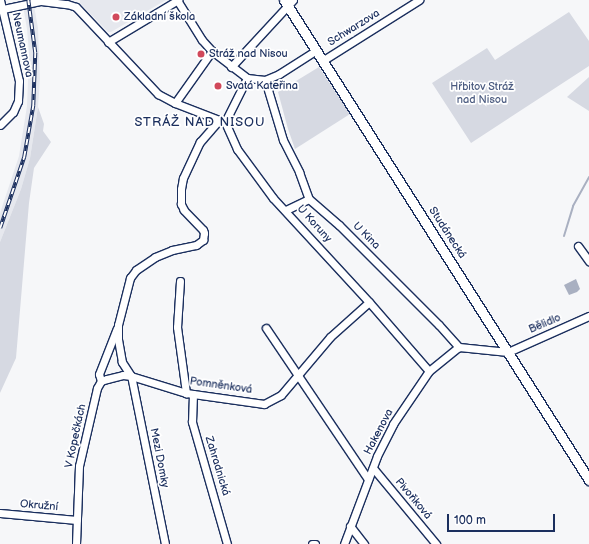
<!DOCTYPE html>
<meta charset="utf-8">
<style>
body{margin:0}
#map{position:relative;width:589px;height:544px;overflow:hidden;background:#f6f7f9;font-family:"Balsamiq Sans",sans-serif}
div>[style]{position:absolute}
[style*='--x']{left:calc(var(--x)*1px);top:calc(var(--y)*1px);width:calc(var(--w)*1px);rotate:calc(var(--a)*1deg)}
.built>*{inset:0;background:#e6e8ee}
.green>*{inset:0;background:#d6d9e2}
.water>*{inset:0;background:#a9b0c1}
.stream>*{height:2px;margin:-1px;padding:0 1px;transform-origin:1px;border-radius:1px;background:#a9b0c1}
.roads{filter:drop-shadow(1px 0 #1b2f5e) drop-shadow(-1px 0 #1b2f5e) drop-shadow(0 1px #1b2f5e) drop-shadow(0 -1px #1b2f5e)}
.minor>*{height:7px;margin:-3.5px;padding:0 3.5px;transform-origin:3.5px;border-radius:3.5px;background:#fff}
.tertiary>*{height:9px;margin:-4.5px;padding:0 4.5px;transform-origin:4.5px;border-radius:4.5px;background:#fff}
.rail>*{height:3.5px;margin-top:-1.75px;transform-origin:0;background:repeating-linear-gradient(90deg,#fff 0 6px,#1b2f5e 0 12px);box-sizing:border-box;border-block:1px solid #1b2f5e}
.dots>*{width:11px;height:11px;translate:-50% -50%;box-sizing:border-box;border:2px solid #fff;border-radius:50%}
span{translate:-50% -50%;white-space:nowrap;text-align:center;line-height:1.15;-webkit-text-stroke:3.5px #fff;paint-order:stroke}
.poi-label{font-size:11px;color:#1b2f5e}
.left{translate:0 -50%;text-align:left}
.street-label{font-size:11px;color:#1b2f5e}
.park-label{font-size:11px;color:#4a5a7f}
.quarter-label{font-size:13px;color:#1b2f5e;letter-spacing:1px}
.scale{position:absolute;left:447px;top:514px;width:108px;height:18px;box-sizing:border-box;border:2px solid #1b2f5e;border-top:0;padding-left:5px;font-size:12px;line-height:14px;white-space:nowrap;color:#1b2f5e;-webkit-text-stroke:3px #fff;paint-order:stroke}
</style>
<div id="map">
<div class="built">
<i style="clip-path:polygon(22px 0,33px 0,38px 28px,40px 79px,38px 107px,30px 158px,21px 189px,0 242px,0 213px,19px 156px,27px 106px,29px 53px,27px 29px)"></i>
<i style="clip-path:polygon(80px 0,166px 0,111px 32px,108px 32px,80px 3px)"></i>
</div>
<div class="green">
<i style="clip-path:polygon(569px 12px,589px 41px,589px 66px,471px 143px,432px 83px,487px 48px,495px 60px)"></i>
<i style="clip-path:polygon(319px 67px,350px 114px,295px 149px,288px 129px,278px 92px)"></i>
<i style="clip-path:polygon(589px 77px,589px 111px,567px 97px)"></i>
<i style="clip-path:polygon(38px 107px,44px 124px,43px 131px,51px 142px,34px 168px,29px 203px,16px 358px,0 393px,0 242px,21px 189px,30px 158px)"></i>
</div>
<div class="water">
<i style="clip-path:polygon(576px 279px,580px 289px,577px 292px,569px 295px,564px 285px)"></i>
</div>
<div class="stream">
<i style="--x:564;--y:236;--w:31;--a:-73"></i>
<i style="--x:573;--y:206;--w:33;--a:-61"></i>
</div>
<div class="roads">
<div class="minor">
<i style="--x:0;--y:0;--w:83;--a:76.8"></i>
<i style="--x:19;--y:81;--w:20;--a:93"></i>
<i style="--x:18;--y:101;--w:12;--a:114"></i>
<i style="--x:13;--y:112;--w:18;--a:135"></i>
<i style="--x:177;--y:0;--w:47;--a:58"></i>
<i style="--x:202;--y:40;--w:15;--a:48"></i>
<i style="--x:212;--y:51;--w:44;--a:37.6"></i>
<i style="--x:247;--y:78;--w:18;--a:6"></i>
<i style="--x:265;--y:80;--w:15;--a:-23"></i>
<i style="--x:279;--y:74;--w:43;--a:-32.6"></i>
<i style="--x:3;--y:9;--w:39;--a:-12"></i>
<i style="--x:41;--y:1;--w:26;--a:7"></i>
<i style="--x:67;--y:4;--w:9;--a:18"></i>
<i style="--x:76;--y:7;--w:120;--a:46.7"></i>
<i style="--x:158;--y:94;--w:19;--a:28"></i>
<i style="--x:175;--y:103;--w:50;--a:21"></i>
<i style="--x:108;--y:42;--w:82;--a:-31"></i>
<i style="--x:322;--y:61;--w:115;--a:-32.2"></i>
<i style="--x:231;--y:67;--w:91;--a:-47.2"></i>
<i style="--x:247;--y:78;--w:49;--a:116.6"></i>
<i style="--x:225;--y:122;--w:30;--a:66"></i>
<i style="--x:237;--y:149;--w:61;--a:53.7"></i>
<i style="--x:273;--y:198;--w:142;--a:47.3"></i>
<i style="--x:369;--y:302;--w:91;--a:49"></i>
<i style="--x:265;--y:80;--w:63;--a:73.3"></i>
<i style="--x:283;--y:140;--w:36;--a:63"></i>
<i style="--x:299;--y:172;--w:29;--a:70"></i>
<i style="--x:309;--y:199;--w:40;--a:41"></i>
<i style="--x:339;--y:225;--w:141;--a:45"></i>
<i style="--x:439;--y:325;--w:30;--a:48"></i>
<i style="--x:459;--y:347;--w:49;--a:5.8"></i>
<i style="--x:508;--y:352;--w:89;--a:-24"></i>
<i style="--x:175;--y:103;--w:64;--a:-54.6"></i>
<i style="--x:286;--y:210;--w:25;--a:-26"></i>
<i style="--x:578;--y:246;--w:19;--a:54"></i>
<i style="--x:180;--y:281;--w:46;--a:93.7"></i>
<i style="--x:177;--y:327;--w:67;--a:82.2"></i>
<i style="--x:266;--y:328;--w:182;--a:56"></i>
<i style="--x:101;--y:381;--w:7;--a:-106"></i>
<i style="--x:99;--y:374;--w:49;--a:-68.6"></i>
<i style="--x:193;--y:394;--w:28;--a:92"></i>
<i style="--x:192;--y:422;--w:127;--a:74"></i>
<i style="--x:373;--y:468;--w:99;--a:50.3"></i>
<i style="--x:0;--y:513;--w:77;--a:5.2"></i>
<i style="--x:350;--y:526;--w:23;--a:52"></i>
<i style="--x:76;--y:544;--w:78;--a:-87.8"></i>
<i style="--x:79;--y:466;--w:80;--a:-77"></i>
<i style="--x:97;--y:388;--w:8;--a:-60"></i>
<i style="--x:101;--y:381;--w:6;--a:-18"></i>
<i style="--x:107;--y:379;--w:16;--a:-14"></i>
<i style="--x:123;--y:375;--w:8;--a:7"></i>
<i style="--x:131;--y:376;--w:17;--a:-123"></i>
<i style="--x:122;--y:362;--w:23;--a:-100"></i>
<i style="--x:118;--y:339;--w:14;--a:-90"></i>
<i style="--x:118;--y:325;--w:49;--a:-75.7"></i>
<i style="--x:130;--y:278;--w:10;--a:-53"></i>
<i style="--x:136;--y:270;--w:23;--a:-34"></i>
<i style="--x:155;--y:257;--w:18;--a:-22"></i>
<i style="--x:172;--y:250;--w:25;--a:-12"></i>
<i style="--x:196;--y:245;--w:9;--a:-36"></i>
<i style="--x:203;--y:240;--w:7;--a:-82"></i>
<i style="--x:204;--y:233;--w:3;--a:-108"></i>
<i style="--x:203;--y:230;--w:28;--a:-134"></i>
<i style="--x:184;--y:210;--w:7;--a:-117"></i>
<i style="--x:181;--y:204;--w:15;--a:-90"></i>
<i style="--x:181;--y:189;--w:11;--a:-80"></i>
<i style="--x:183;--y:178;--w:40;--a:-65"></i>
<i style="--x:200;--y:142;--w:29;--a:-49"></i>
<i style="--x:165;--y:544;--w:171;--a:-101.4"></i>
<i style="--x:131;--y:376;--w:58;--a:17.2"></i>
<i style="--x:186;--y:393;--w:79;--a:8"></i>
<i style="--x:264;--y:404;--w:19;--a:-28"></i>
<i style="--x:281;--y:395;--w:76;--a:-49.8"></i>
<i style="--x:330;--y:337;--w:52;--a:-41.9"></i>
<i style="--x:312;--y:544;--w:3;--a:0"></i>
<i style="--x:344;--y:544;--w:94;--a:-69.4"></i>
<i style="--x:377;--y:456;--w:36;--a:-63"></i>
<i style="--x:393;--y:424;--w:64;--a:-55.8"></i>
<i style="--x:429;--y:371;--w:38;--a:-39"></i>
</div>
<div class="tertiary">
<i style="--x:284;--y:0;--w:569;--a:57.57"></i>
</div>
</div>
<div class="rail">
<i style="--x:0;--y:228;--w:75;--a:-71.3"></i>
<i style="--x:24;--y:157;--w:52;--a:-80"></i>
<i style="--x:33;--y:106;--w:53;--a:-87.8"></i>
<i style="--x:35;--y:53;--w:53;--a:-97.5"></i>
</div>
<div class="dots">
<i style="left:116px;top:17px;background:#d1495b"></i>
<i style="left:201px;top:54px;background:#d1495b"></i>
<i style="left:218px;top:86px;background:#d1495b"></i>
</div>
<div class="poi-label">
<span class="left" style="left:124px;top:17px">Základní škola</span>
<span class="left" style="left:209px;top:54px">Stráž nad Nisou</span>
<span class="left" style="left:226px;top:86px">Svatá Kateřina</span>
</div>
<div class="street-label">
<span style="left:354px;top:28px;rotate:-32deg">Schwarzova</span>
<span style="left:22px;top:45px;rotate:78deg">Neumannova</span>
<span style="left:314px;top:224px;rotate:48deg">U Koruny</span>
<span style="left:447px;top:233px;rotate:57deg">Studánecká</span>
<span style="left:366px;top:236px;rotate:45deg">U Kina</span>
<span style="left:545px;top:324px;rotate:-23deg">Bělidlo</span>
<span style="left:221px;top:386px;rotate:8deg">Pomněnková</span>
<span style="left:379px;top:432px;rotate:-62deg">Hakenova</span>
<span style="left:76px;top:436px;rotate:-78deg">V Kopečkách</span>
<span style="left:159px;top:458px;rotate:79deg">Mezi Domky</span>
<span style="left:217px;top:466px;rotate:73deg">Zahradnická</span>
<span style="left:413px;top:499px;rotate:50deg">Pivoňková</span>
<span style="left:39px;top:506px;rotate:5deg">Okružní</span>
</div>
<div class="park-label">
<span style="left:482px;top:94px">Hřbitov Stráž<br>nad Nisou</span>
</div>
<div class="quarter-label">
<span style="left:200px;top:122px">STRÁŽ NAD NISOU</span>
</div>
<div class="scale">100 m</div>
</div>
